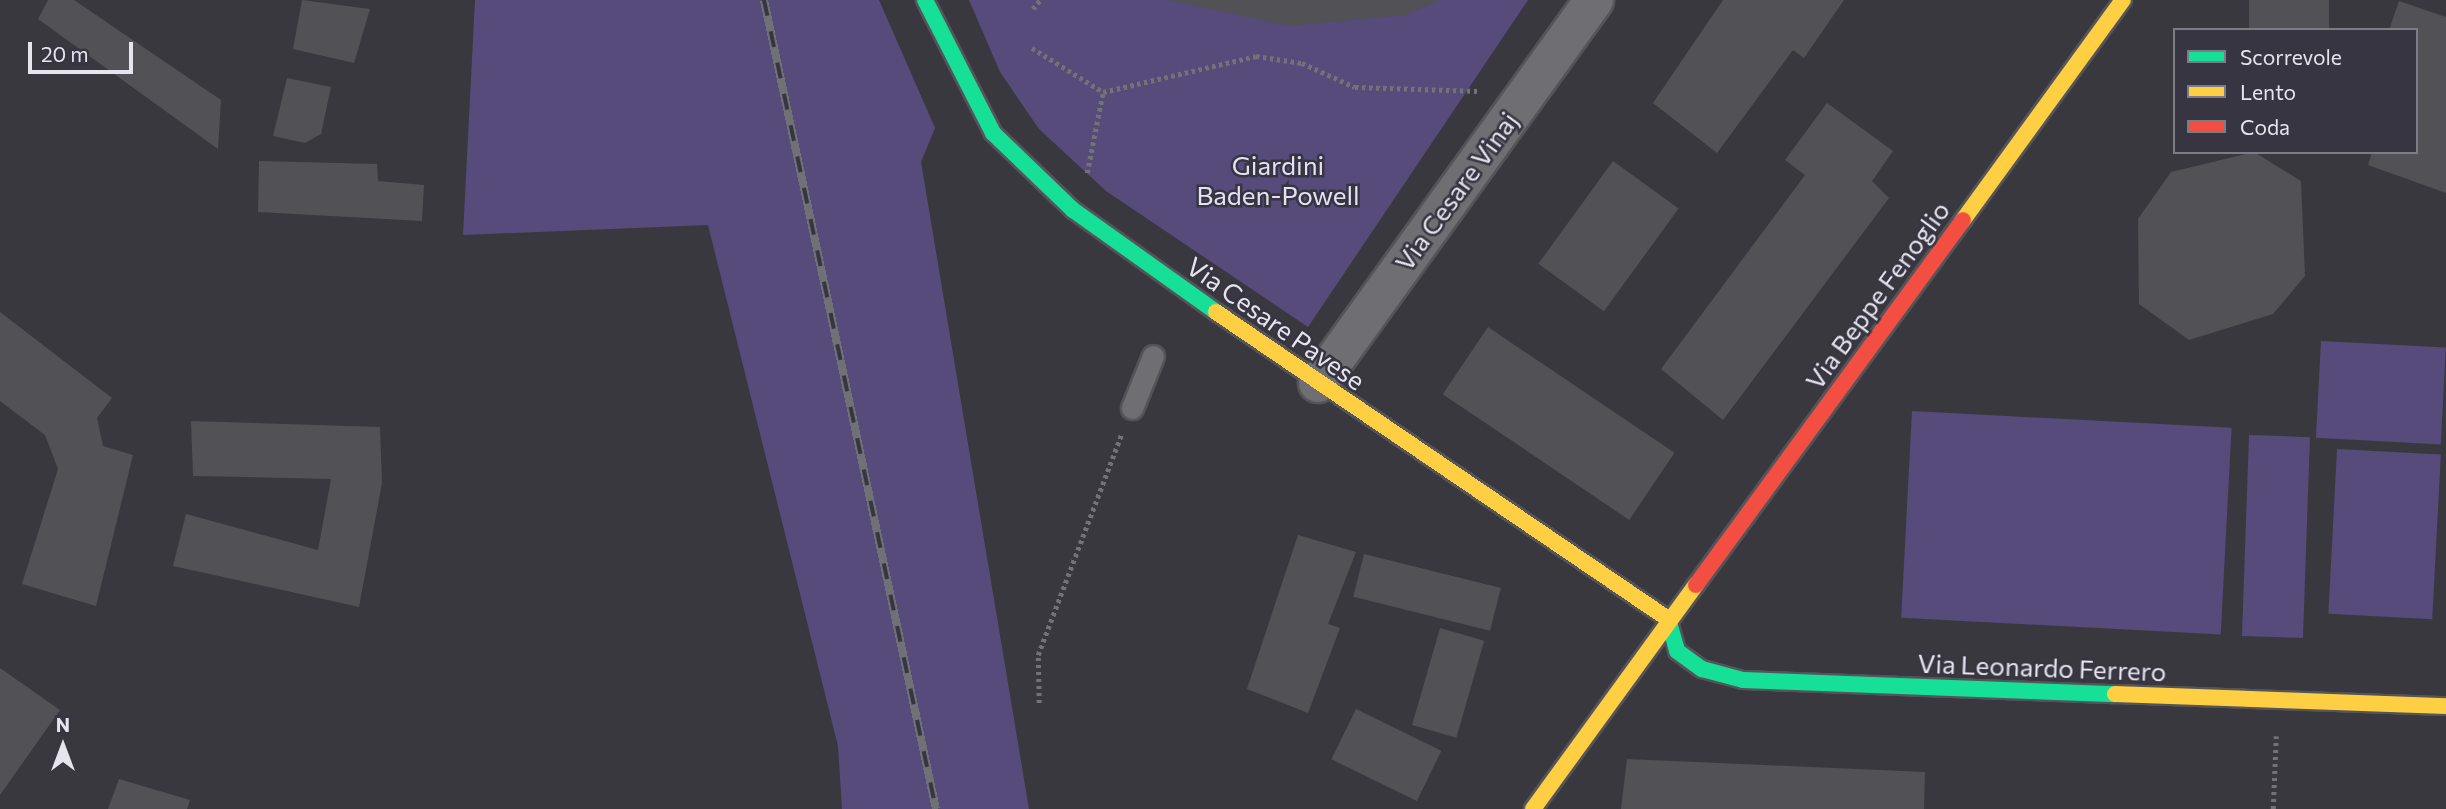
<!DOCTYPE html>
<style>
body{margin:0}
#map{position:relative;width:2446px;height:809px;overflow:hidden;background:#39383e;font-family:Commissioner,sans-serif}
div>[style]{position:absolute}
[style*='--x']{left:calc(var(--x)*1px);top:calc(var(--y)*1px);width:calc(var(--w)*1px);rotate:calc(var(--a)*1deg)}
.green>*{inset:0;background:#564b7b;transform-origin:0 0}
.building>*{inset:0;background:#525156;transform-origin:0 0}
.path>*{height:4.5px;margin-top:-2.25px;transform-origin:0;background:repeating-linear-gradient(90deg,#737277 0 3.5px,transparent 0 7px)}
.roads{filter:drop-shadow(2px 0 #545459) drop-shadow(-2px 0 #545459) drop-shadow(0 2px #545459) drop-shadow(0 -2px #545459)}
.lane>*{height:21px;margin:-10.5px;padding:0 10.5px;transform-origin:10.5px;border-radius:10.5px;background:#6f6e73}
.street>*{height:38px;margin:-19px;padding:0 19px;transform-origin:19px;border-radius:19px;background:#6f6e73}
.fast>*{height:16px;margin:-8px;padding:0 8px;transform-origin:8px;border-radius:8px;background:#16e098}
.slow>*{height:16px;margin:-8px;padding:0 8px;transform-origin:8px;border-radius:8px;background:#ffcf43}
.jam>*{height:16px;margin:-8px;padding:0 8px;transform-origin:8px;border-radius:8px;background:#f24e42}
.rail>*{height:8px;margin-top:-4px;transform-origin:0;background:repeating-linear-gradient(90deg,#373541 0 16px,#717075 0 32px);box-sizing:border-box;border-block:2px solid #717075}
span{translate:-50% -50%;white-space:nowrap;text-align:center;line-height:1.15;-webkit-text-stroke:5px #373541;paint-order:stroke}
.park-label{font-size:26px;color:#e4e1f5}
.street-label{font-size:26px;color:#e6e5ed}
.legend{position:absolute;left:2173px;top:28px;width:245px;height:126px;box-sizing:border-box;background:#373541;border:2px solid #7d7b86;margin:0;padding:9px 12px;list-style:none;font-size:21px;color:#e6e5ed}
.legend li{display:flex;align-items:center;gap:14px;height:35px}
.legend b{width:35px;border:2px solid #7d7b86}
.north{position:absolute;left:28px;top:711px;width:70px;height:70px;-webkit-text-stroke:5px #373541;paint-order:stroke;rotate:0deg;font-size:19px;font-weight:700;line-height:28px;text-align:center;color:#e6e5ed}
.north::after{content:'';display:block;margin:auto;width:24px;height:32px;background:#e6e5ed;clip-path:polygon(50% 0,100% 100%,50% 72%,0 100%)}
.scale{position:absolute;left:28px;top:42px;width:105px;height:32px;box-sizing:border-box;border:4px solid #e6e5ed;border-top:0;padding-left:9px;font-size:21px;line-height:24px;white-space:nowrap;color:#e6e5ed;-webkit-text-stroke:5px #373541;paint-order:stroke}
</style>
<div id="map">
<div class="green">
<i style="clip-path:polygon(475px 0,879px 0,935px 128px,921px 162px,1029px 809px,842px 809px,838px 746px,708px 225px,463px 235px)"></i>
<i style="clip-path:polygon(969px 0,1528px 0,1308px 327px,1106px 191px,1039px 129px,1000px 72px)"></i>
<i style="left:2321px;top:341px;width:125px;height:97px;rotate:3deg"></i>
<i style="left:1912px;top:411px;width:320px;height:207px;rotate:3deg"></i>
<i style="left:2249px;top:435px;width:61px;height:201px;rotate:2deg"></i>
<i style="left:2337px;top:449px;width:104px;height:165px;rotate:3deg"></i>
</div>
<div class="building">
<i style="clip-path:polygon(48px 0,74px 0,221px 100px,218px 149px,38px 19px)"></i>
<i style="clip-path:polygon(302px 0,370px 9px,354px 63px,293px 49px)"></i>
<i style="clip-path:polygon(1168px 0,1440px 0,1406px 15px,1289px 26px)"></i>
<i style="clip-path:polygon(1723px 0,1844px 0,1804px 58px,1793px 50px,1717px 153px,1653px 103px)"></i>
<i style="left:2249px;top:0;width:80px;height:30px"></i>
<i style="clip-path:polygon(2399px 1px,2446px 17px,2446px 193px,2368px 165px,2372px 152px,2416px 152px,2416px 30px,2389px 30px)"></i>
<i style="clip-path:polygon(287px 78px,331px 87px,321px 134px,305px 143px,273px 136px)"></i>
<i style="clip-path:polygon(1827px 103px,1893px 151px,1872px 181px,1889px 198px,1723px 420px,1661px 369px,1805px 175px,1785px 160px)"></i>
<i style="clip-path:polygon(2254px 152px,2301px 181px,2305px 276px,2273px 314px,2189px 340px,2139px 304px,2138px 219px,2171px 172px)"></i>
<i style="clip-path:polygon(259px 161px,377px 164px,378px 181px,424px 185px,422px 221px,258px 212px)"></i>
<i style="left:1613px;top:161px;width:81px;height:127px;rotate:36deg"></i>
<i style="clip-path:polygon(0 312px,112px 398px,97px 418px,103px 446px,133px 455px,96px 606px,22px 584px,58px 469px,45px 435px,0 401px)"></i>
<i style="left:1488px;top:327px;width:225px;height:81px;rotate:34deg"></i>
<i style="clip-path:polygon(191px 421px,380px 427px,382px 483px,359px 607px,173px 566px,186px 514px,318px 550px,331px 479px,193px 476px)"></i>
<i style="clip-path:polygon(1298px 535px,1356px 552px,1328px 624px,1340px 628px,1308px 713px,1247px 689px)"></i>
<i style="left:1364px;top:554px;width:141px;height:44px;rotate:14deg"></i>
<i style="left:1440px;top:628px;width:46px;height:101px;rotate:16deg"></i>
<i style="clip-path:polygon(0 668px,60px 710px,0 795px)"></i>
<i style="left:1356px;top:709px;width:95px;height:56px;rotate:26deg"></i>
<i style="clip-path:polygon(1627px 759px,1925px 772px,1924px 809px,1621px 809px)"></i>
<i style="clip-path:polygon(119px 779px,190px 800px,187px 809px,108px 809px)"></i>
</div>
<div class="path">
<i style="--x:1033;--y:9;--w:11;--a:-52"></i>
<i style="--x:1032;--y:48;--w:84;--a:31.8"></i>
<i style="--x:1103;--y:92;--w:157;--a:-13.2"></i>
<i style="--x:1256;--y:56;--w:47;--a:8.7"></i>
<i style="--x:1302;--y:63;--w:58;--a:24.4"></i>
<i style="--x:1355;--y:87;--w:123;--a:1.9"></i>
<i style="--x:1087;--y:173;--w:83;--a:-78.8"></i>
<i style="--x:1039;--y:703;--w:48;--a:-91.2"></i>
<i style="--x:1038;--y:655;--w:237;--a:-69.3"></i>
<i style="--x:2273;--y:809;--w:73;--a:-87.6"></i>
</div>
<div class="roads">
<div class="lane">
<i style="--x:1132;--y:408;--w:56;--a:-68"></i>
</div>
<div class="street">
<i style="--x:1318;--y:383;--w:472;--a:-54.2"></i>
</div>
<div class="fast">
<i style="--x:925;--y:0;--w:149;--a:62.9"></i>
<i style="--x:993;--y:133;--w:111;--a:43.9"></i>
<i style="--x:1073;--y:210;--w:176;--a:35.5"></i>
<i style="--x:1668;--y:619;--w:33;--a:74"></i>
<i style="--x:1677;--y:651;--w:31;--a:36"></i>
<i style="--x:1702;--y:669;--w:42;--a:15"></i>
<i style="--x:1743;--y:680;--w:372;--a:2.2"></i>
</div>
<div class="slow">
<i style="--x:1963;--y:220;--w:272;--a:-54"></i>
<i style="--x:1216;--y:312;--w:546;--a:34.18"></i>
<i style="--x:2115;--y:694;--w:331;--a:2.1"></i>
<i style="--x:1533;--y:809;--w:277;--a:-54"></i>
</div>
<div class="jam">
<i style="--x:1696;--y:585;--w:452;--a:-53.8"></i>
</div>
</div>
<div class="rail">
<i style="--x:764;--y:0;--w:827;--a:78"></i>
</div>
<div class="park-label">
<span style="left:1278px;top:180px">Giardini<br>Baden-Powell</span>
</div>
<div class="street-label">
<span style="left:1456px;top:191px;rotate:-54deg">Via Cesare Vinaj</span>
<span style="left:1877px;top:295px;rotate:-54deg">Via Beppe Fenoglio</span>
<span style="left:1276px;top:323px;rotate:35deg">Via Cesare Pavese</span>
<span style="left:2042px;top:667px;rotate:2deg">Via Leonardo Ferrero</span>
</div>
<ul class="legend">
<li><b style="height:9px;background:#16e098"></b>Scorrevole</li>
<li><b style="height:9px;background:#ffcf43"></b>Lento</li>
<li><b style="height:9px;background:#f24e42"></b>Coda</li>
</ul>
<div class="north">N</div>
<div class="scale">20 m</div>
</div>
